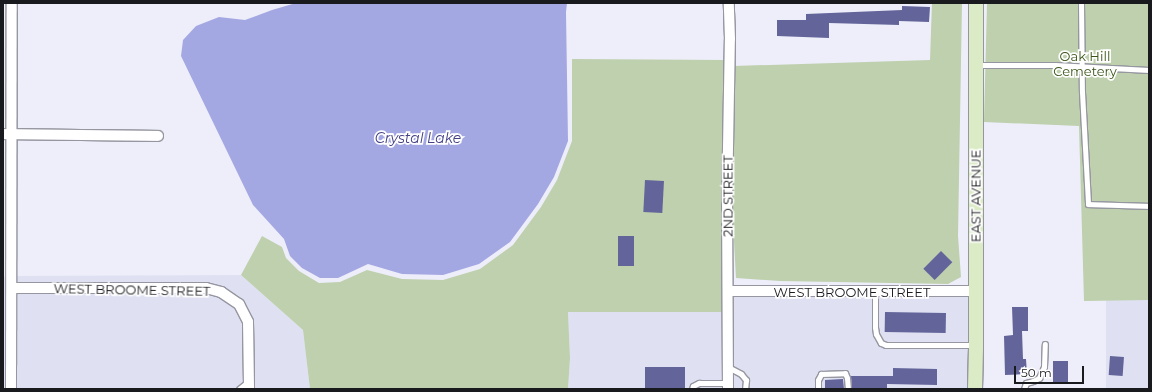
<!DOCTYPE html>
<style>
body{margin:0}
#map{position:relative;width:1152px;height:392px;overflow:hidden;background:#edeef9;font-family:Montserrat,sans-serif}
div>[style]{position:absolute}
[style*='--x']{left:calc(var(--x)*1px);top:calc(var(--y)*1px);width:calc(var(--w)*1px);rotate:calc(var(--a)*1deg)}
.built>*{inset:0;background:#dfe1f3;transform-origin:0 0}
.green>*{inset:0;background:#bed0ad}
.water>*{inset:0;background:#a4a8e2}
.building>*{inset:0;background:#63659a;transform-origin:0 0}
.roads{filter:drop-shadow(1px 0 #9596a0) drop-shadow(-1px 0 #9596a0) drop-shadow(0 1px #9596a0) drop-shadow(0 -1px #9596a0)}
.lane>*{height:5px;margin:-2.5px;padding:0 2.5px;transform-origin:2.5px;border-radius:2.5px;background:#fff}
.street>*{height:10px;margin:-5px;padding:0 5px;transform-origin:5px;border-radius:5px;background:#fff}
.secondary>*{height:14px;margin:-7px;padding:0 7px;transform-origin:7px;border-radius:7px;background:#dbebc6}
span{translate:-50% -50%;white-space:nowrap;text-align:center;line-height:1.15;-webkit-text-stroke:3.5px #fff;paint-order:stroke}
.park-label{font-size:13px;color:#3a5418}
.street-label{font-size:13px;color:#191a1e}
.water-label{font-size:14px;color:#434087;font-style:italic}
.frame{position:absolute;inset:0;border:4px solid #191a1e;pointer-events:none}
.scale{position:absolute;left:1014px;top:366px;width:70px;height:18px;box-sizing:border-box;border:2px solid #191a1e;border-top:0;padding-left:5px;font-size:12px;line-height:14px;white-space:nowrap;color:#191a1e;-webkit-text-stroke:3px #fff;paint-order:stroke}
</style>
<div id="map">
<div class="built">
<i style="clip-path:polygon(241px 275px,303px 330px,310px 389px,254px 389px,254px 332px,251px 313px,242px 299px,222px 287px,206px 283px,16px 283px,16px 276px)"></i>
<i style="clip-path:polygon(7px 276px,6px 389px,3px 389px,3px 277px)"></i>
<i style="clip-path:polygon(205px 293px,219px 297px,230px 303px,240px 314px,243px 324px,244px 389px,15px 389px,16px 294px)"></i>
<i style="left:734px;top:296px;width:237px;height:93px"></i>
<i style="left:1149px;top:300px;width:89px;height:43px;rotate:90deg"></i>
<i style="clip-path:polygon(568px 312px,724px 312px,723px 389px,568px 389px,570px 358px)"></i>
</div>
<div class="green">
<i style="clip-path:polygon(932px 3px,962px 3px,958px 236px,961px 277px,948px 284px,780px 281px,736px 278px,732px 205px,734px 66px,930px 60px)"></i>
<i style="clip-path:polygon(987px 3px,1149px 3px,1149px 300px,1084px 301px,1079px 126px,984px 122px)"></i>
<i style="clip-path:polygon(572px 59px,725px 60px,724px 312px,568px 312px,570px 358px,568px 389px,310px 389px,303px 330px,241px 275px,262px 236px,282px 247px,286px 258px,299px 271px,319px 283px,340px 282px,367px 270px,402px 279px,443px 280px,480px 269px,513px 245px,541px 207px,557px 180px,572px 141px)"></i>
</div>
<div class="water">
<i style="clip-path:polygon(296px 3px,567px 3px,566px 12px,568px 141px,554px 177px,538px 204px,510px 242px,479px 264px,443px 275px,402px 274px,368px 264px,338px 278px,320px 278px,302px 268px,290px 256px,284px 239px,253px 205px,181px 56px,183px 40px,196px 26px,219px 17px,245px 20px,272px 10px)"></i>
</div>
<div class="building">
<i style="clip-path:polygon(902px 6px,930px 7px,929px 22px,899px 21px,899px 25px,829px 23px,829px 38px,777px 36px,777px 20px,806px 20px,806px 14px,902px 10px)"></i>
<i style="left:645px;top:180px;width:19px;height:32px;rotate:3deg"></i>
<i style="left:618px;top:236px;width:16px;height:30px"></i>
<i style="left:941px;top:251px;width:16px;height:25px;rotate:45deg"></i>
<i style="clip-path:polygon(1012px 307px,1028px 307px,1028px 331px,1022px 331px,1023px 359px,1026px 359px,1027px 374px,1005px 375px,1004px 336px,1013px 335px)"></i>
<i style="left:885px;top:312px;width:61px;height:20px;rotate:1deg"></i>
<i style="left:1110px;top:356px;width:14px;height:19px;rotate:4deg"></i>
<i style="left:1053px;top:361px;width:15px;height:23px"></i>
<i style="left:645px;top:367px;width:40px;height:22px"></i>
<i style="clip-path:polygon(893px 368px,937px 369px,937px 385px,887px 384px,887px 389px,852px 389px,851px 376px,893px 376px)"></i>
<i style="clip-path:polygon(843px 379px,844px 389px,825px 389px,825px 380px)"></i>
</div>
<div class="roads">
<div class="lane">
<i style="--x:1081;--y:3;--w:89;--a:89.4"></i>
<i style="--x:1082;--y:92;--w:112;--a:86.9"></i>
<i style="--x:1088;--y:204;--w:61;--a:1.9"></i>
<i style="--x:977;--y:65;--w:78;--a:0"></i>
<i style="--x:1055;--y:65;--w:94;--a:3"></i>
<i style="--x:875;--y:292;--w:35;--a:90"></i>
<i style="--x:875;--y:327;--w:7;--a:82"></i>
<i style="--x:876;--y:334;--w:10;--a:61"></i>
<i style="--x:881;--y:343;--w:5;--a:22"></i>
<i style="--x:886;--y:345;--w:89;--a:0"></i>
<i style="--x:728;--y:367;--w:15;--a:28"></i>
<i style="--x:741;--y:374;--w:8;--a:50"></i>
<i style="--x:746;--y:380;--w:9;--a:96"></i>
<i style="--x:239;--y:389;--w:13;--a:-39"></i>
<i style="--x:692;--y:389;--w:3;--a:-72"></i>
<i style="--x:693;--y:386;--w:7;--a:-27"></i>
<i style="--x:699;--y:383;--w:29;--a:0"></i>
<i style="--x:818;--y:389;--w:9;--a:-90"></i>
<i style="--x:818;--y:380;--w:7;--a:-63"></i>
<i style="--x:821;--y:374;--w:24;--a:-2"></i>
<i style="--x:845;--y:373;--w:5;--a:68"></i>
<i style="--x:847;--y:378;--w:11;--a:85"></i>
<i style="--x:1024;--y:389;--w:6;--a:-72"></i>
<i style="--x:1026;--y:383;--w:7;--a:-16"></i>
<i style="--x:1033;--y:381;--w:7;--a:-27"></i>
<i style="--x:1039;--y:378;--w:12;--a:-66"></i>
<i style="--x:1044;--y:367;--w:23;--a:-88"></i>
</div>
<div class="street">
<i style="--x:3;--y:134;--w:155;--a:0.7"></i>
<i style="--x:12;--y:288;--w:194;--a:0"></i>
<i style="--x:206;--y:288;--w:16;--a:15"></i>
<i style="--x:221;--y:292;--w:22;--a:34"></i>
<i style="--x:239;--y:304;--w:20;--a:63"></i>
<i style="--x:248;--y:322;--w:67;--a:89.1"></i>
<i style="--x:729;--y:291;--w:247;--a:0"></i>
<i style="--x:11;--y:389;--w:386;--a:-89.9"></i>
<i style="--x:728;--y:389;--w:184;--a:-90.3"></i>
<i style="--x:727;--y:205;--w:166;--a:-89"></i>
<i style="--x:730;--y:39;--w:36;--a:-92"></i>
</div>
<div class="secondary">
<i style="--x:975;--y:389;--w:42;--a:-88.6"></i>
<i style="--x:976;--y:347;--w:344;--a:-90"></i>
</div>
</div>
<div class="park-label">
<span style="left:1085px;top:64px">Oak Hill<br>Cemetery</span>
</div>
<div class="street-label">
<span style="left:728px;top:196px;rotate:-90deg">2ND STREET</span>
<span style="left:976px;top:196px;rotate:-90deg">EAST AVENUE</span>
<span style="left:132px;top:290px;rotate:1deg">WEST BROOME STREET</span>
<span style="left:852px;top:292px">WEST BROOME STREET</span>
</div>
<div class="water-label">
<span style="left:418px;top:138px">Crystal Lake</span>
</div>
<div class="frame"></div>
<div class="scale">50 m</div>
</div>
